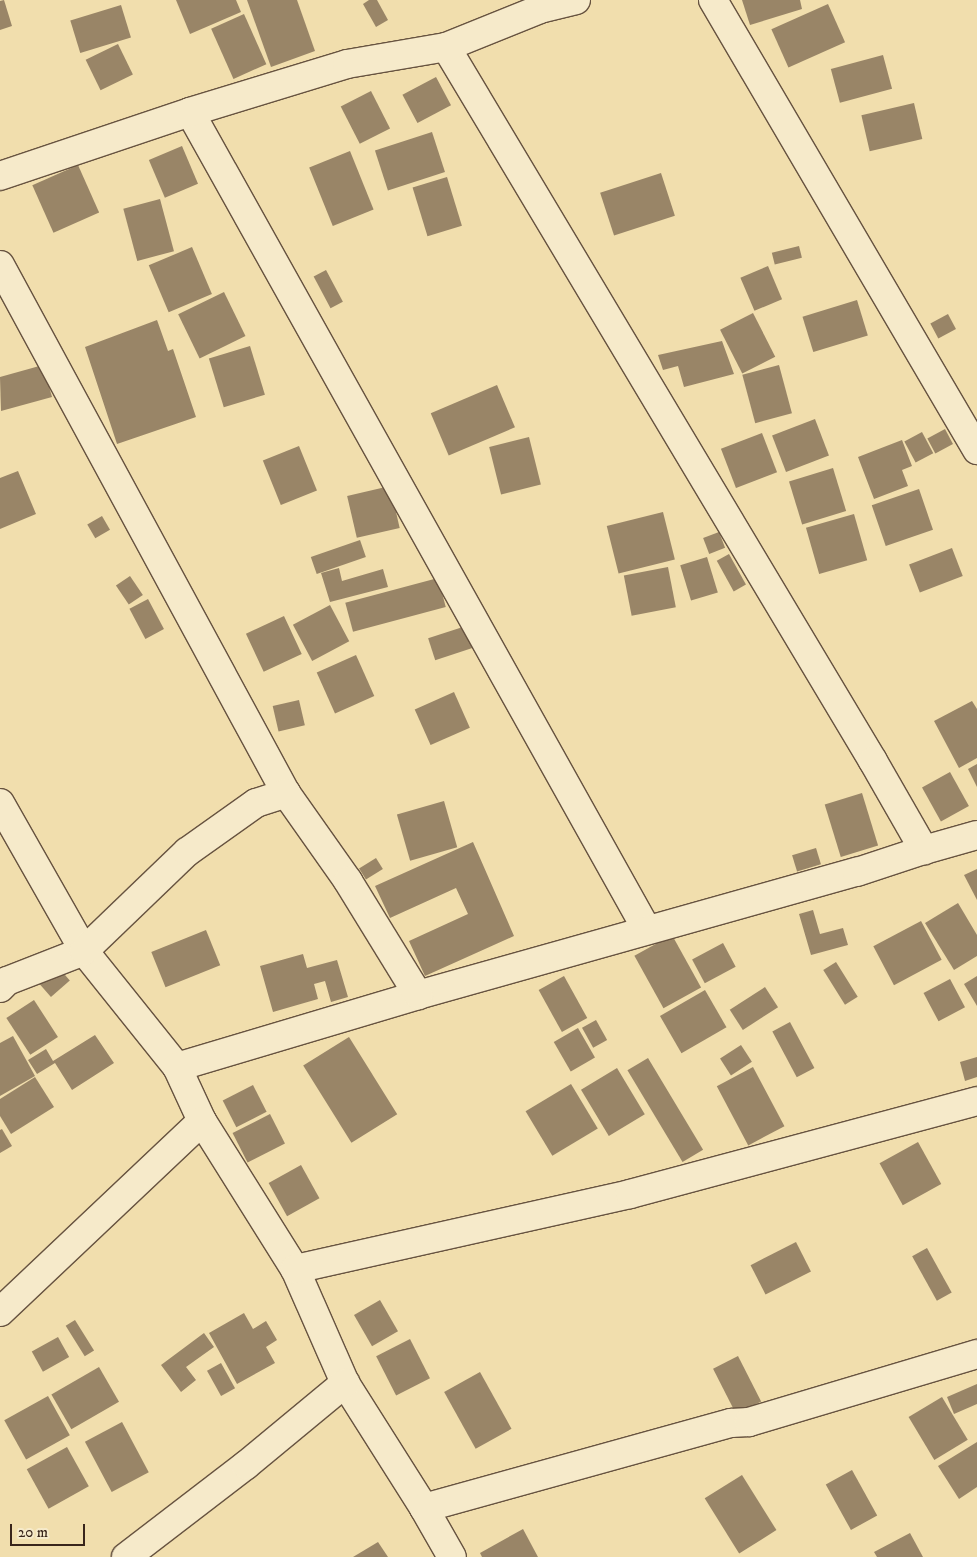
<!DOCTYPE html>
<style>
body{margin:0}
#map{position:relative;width:977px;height:1557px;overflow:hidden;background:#f1dead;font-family:"IM FELL DW Pica",serif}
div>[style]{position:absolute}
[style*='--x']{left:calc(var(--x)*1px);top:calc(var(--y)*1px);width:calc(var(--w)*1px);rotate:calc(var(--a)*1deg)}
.building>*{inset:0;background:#998567;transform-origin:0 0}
.roads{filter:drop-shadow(1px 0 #675340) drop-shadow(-1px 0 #675340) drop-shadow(0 1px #675340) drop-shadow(0 -1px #675340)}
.minor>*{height:28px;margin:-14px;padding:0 14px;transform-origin:14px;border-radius:14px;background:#f6eaca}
span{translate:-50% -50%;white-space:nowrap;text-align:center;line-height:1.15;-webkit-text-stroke:4px #f6eaca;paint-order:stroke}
.scale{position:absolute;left:10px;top:1524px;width:75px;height:22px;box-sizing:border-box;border:2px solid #39251b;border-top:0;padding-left:6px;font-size:15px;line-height:18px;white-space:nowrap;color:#39251b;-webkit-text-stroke:4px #f6eaca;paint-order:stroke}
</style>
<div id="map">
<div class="building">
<i style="clip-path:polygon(4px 0,12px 26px,0 30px,0 1px)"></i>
<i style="clip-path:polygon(176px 0,236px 0,241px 12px,190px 34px)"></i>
<i style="clip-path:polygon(247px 0,297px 0,315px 51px,271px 67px)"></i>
<i style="clip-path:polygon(369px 0,377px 0,388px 20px,376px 27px,363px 4px)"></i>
<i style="clip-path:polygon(742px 0,800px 0,802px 9px,750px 25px)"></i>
<i style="left:828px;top:4px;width:42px;height:62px;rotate:66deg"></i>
<i style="left:121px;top:5px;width:34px;height:53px;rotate:73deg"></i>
<i style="left:244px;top:14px;width:55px;height:36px;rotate:66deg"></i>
<i style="left:118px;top:44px;width:34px;height:36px;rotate:64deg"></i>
<i style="left:883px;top:55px;width:35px;height:54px;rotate:75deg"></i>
<i style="left:436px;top:77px;width:32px;height:38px;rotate:62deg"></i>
<i style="left:371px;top:91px;width:42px;height:34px;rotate:63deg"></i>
<i style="left:914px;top:103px;width:37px;height:54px;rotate:77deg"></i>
<i style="left:432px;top:132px;width:42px;height:60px;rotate:72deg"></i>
<i style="left:182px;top:146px;width:41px;height:36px;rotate:67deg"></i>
<i style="left:350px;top:151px;width:63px;height:44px;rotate:68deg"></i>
<i style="left:78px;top:165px;width:52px;height:50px;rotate:66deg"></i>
<i style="left:661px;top:173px;width:45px;height:64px;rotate:72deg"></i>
<i style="left:447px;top:177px;width:51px;height:36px;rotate:73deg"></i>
<i style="left:160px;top:199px;width:54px;height:38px;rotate:75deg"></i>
<i style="left:799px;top:246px;width:12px;height:28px;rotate:76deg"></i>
<i style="left:192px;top:247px;width:51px;height:47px;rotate:67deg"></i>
<i style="left:768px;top:266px;width:36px;height:30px;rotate:67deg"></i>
<i style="left:326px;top:270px;width:36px;height:14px;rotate:62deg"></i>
<i style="left:224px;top:292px;width:49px;height:51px;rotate:64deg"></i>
<i style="left:857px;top:300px;width:37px;height:57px;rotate:73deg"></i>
<i style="left:753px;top:313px;width:49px;height:37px;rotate:63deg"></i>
<i style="left:948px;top:314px;width:17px;height:20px;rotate:62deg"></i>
<i style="clip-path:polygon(157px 320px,168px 351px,173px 349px,196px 417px,117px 444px,85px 347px)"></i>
<i style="clip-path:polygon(722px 341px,734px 374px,684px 387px,678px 366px,663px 370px,658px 355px)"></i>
<i style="left:250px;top:346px;width:51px;height:43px;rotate:73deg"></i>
<i style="clip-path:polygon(43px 365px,52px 397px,1px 411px,0 377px)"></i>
<i style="left:779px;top:365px;width:50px;height:38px;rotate:75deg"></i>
<i style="left:497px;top:385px;width:46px;height:72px;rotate:67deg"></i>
<i style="left:815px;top:419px;width:39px;height:46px;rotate:69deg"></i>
<i style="left:945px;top:429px;width:17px;height:20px;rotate:62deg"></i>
<i style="left:922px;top:432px;width:24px;height:20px;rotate:62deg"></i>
<i style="left:762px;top:433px;width:42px;height:44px;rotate:69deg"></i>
<i style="left:529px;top:437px;width:49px;height:41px;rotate:76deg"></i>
<i style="clip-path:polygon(902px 440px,912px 466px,902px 470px,908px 486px,874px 499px,858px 457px)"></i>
<i style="left:299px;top:446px;width:48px;height:39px;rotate:68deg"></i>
<i style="left:833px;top:468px;width:45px;height:46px;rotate:73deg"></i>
<i style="clip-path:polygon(18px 471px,36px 514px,0 529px,0 478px)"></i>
<i style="left:390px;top:486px;width:43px;height:44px;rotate:77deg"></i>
<i style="left:919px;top:489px;width:43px;height:50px;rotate:71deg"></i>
<i style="left:663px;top:512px;width:49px;height:58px;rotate:76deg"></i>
<i style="left:854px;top:514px;width:48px;height:50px;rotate:74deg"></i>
<i style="left:102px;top:516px;width:16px;height:17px;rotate:60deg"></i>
<i style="left:719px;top:532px;width:17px;height:17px;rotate:69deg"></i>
<i style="left:360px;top:540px;width:18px;height:52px;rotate:71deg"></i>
<i style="left:952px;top:548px;width:30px;height:46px;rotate:69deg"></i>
<i style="left:729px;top:554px;width:35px;height:14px;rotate:61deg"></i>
<i style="left:707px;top:557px;width:37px;height:28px;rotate:73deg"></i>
<i style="left:668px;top:567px;width:41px;height:45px;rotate:79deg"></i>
<i style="clip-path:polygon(339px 568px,342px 581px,383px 569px,388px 587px,330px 602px,321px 573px)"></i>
<i style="left:130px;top:576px;width:23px;height:17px;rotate:56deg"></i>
<i style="left:438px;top:578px;width:30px;height:96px;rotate:75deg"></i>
<i style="left:148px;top:599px;width:34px;height:21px;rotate:62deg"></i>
<i style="left:330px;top:605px;width:41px;height:42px;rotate:62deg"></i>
<i style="left:284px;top:616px;width:42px;height:42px;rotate:65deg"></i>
<i style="left:469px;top:625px;width:23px;height:43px;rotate:72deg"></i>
<i style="left:356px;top:655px;width:45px;height:43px;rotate:66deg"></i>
<i style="left:454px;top:692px;width:39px;height:43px;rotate:66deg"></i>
<i style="left:299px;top:700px;width:26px;height:27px;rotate:77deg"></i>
<i style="clip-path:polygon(972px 701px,977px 709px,977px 758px,959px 768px,934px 721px)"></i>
<i style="clip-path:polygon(977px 764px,977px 787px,968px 769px)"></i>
<i style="left:950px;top:772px;width:39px;height:32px;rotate:61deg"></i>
<i style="left:862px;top:793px;width:55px;height:39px;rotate:73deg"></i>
<i style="left:444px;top:801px;width:48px;height:49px;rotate:74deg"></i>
<i style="clip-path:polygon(473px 842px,514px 936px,425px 976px,409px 941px,468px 914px,456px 888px,390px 918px,375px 886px)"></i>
<i style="left:816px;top:848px;width:17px;height:25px;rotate:73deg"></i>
<i style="left:376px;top:858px;width:13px;height:20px;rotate:58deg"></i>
<i style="clip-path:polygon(977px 869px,977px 900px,964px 875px)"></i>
<i style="clip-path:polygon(958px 903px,977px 935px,977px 956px,954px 970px,925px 923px)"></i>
<i style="clip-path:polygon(813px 910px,820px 934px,843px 928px,848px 945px,811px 955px,799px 914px)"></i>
<i style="left:921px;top:921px;width:44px;height:54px;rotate:62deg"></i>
<i style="left:206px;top:930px;width:38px;height:59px;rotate:68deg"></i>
<i style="left:672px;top:935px;width:60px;height:43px;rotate:61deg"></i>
<i style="left:723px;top:943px;width:27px;height:35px;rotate:62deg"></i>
<i style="clip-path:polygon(303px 954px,307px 968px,337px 960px,348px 997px,331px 1002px,325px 981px,314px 984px,318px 999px,273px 1012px,260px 966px)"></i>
<i style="left:836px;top:962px;width:41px;height:15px;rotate:58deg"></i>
<i style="left:58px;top:967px;width:18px;height:25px;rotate:49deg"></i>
<i style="left:564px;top:976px;width:48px;height:29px;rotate:61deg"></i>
<i style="clip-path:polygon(977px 976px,977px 1006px,964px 984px)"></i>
<i style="left:950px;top:979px;width:32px;height:30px;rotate:62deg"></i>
<i style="left:765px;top:987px;width:24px;height:42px;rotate:57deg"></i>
<i style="left:705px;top:990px;width:43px;height:52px;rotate:60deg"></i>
<i style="left:34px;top:1000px;width:44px;height:33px;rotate:57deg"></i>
<i style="left:596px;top:1020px;width:23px;height:16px;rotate:61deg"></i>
<i style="left:790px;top:1022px;width:52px;height:20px;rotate:62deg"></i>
<i style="left:578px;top:1028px;width:34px;height:28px;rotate:60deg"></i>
<i style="clip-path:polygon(95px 1035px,114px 1063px,72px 1090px,55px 1063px,37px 1074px,28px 1060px,46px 1049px,53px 1061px)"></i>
<i style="clip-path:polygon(13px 1036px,35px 1076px,0 1096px,0 1043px)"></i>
<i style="left:349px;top:1037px;width:91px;height:54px;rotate:58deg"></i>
<i style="left:741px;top:1045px;width:20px;height:25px;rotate:57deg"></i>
<i style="clip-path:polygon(977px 1057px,977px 1077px,965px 1081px,960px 1062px)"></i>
<i style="left:648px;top:1058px;width:107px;height:24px;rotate:59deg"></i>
<i style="left:753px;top:1067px;width:67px;height:41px;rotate:62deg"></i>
<i style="left:617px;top:1068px;width:54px;height:42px;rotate:59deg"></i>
<i style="clip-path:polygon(35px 1077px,54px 1107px,11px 1134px,0 1116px,0 1099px)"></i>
<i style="left:571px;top:1084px;width:52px;height:53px;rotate:59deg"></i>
<i style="left:253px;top:1085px;width:30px;height:34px;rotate:63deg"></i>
<i style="left:270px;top:1114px;width:33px;height:42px;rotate:63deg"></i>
<i style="clip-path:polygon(2px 1129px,12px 1146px,0 1153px,0 1130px)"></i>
<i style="left:918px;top:1142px;width:48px;height:44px;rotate:61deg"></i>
<i style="left:301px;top:1165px;width:38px;height:37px;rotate:61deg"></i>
<i style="left:796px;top:1242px;width:33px;height:51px;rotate:63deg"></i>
<i style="left:927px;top:1248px;width:51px;height:17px;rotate:61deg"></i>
<i style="left:380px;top:1300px;width:36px;height:30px;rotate:60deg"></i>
<i style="clip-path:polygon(244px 1313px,253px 1329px,266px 1321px,277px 1340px,266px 1347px,275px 1363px,237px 1384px,209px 1333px)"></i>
<i style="left:75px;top:1320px;width:36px;height:11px;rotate:58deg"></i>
<i style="clip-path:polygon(204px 1333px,214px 1347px,186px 1367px,196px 1380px,181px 1392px,161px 1365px)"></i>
<i style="left:58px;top:1337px;width:23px;height:30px;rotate:61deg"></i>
<i style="left:410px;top:1339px;width:44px;height:38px;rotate:63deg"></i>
<i style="left:738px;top:1356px;width:51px;height:28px;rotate:63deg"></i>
<i style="left:221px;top:1363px;width:29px;height:16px;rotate:61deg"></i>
<i style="left:99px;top:1367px;width:40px;height:55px;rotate:60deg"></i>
<i style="left:480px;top:1372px;width:65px;height:41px;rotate:61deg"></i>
<i style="clip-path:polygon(977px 1384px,977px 1404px,954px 1414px,947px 1397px)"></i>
<i style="left:48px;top:1396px;width:45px;height:50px;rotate:61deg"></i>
<i style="left:942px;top:1397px;width:50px;height:39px;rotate:59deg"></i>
<i style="left:122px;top:1422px;width:57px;height:42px;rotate:62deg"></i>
<i style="clip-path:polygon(977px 1442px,977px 1487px,959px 1499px,938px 1466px)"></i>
<i style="left:67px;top:1447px;width:45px;height:46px;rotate:61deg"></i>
<i style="left:852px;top:1470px;width:52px;height:30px;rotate:61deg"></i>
<i style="left:742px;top:1475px;width:65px;height:44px;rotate:58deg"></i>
<i style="clip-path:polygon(523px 1529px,538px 1557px,482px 1557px,480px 1553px)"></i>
<i style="clip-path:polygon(910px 1533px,923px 1557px,877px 1557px,874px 1552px)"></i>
<i style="clip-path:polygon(378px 1542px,388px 1557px,353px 1557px)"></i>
</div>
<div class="roads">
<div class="minor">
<i style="--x:713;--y:0;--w:522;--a:59.6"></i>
<i style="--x:446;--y:47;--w:832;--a:59.12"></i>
<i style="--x:873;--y:761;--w:103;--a:60.2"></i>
<i style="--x:190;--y:112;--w:937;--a:60.81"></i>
<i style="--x:0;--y:176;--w:200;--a:-18.6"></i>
<i style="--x:190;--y:112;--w:164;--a:-17"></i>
<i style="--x:347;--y:64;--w:100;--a:-9.7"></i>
<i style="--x:446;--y:47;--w:101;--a:-22"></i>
<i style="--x:540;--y:9;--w:37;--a:-14"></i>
<i style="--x:0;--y:265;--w:600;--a:61.56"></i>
<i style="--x:0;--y:803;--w:170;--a:60.4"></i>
<i style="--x:84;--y:951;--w:149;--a:51.3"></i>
<i style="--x:177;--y:1067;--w:252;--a:-16.6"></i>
<i style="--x:418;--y:995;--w:456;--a:-15.7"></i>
<i style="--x:857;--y:872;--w:71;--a:-18.2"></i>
<i style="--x:924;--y:850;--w:55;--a:-15.8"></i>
<i style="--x:0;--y:988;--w:10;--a:-45"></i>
<i style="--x:7;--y:981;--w:83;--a:-21.3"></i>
<i style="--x:84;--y:951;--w:143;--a:-43.9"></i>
<i style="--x:187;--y:852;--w:85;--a:-35.4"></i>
<i style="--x:256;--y:803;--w:32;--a:-18"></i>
<i style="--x:286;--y:793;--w:108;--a:54.8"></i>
<i style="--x:348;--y:881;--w:134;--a:58.4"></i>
<i style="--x:177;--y:1067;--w:60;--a:65.2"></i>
<i style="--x:202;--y:1121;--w:175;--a:57.9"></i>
<i style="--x:295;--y:1269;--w:124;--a:66.3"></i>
<i style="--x:345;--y:1383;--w:148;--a:57.7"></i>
<i style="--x:424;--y:1508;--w:56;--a:60.3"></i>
<i style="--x:295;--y:1269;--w:343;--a:-12.6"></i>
<i style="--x:630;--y:1194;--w:359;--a:-15"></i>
<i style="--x:0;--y:1312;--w:278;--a:-43.4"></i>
<i style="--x:424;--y:1508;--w:319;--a:-15.5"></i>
<i style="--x:731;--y:1423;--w:18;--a:-3"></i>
<i style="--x:749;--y:1422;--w:238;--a:-16.6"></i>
<i style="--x:126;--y:1557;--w:151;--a:-37.5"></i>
<i style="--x:246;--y:1465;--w:129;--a:-39.6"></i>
</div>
</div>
<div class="scale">20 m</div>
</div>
